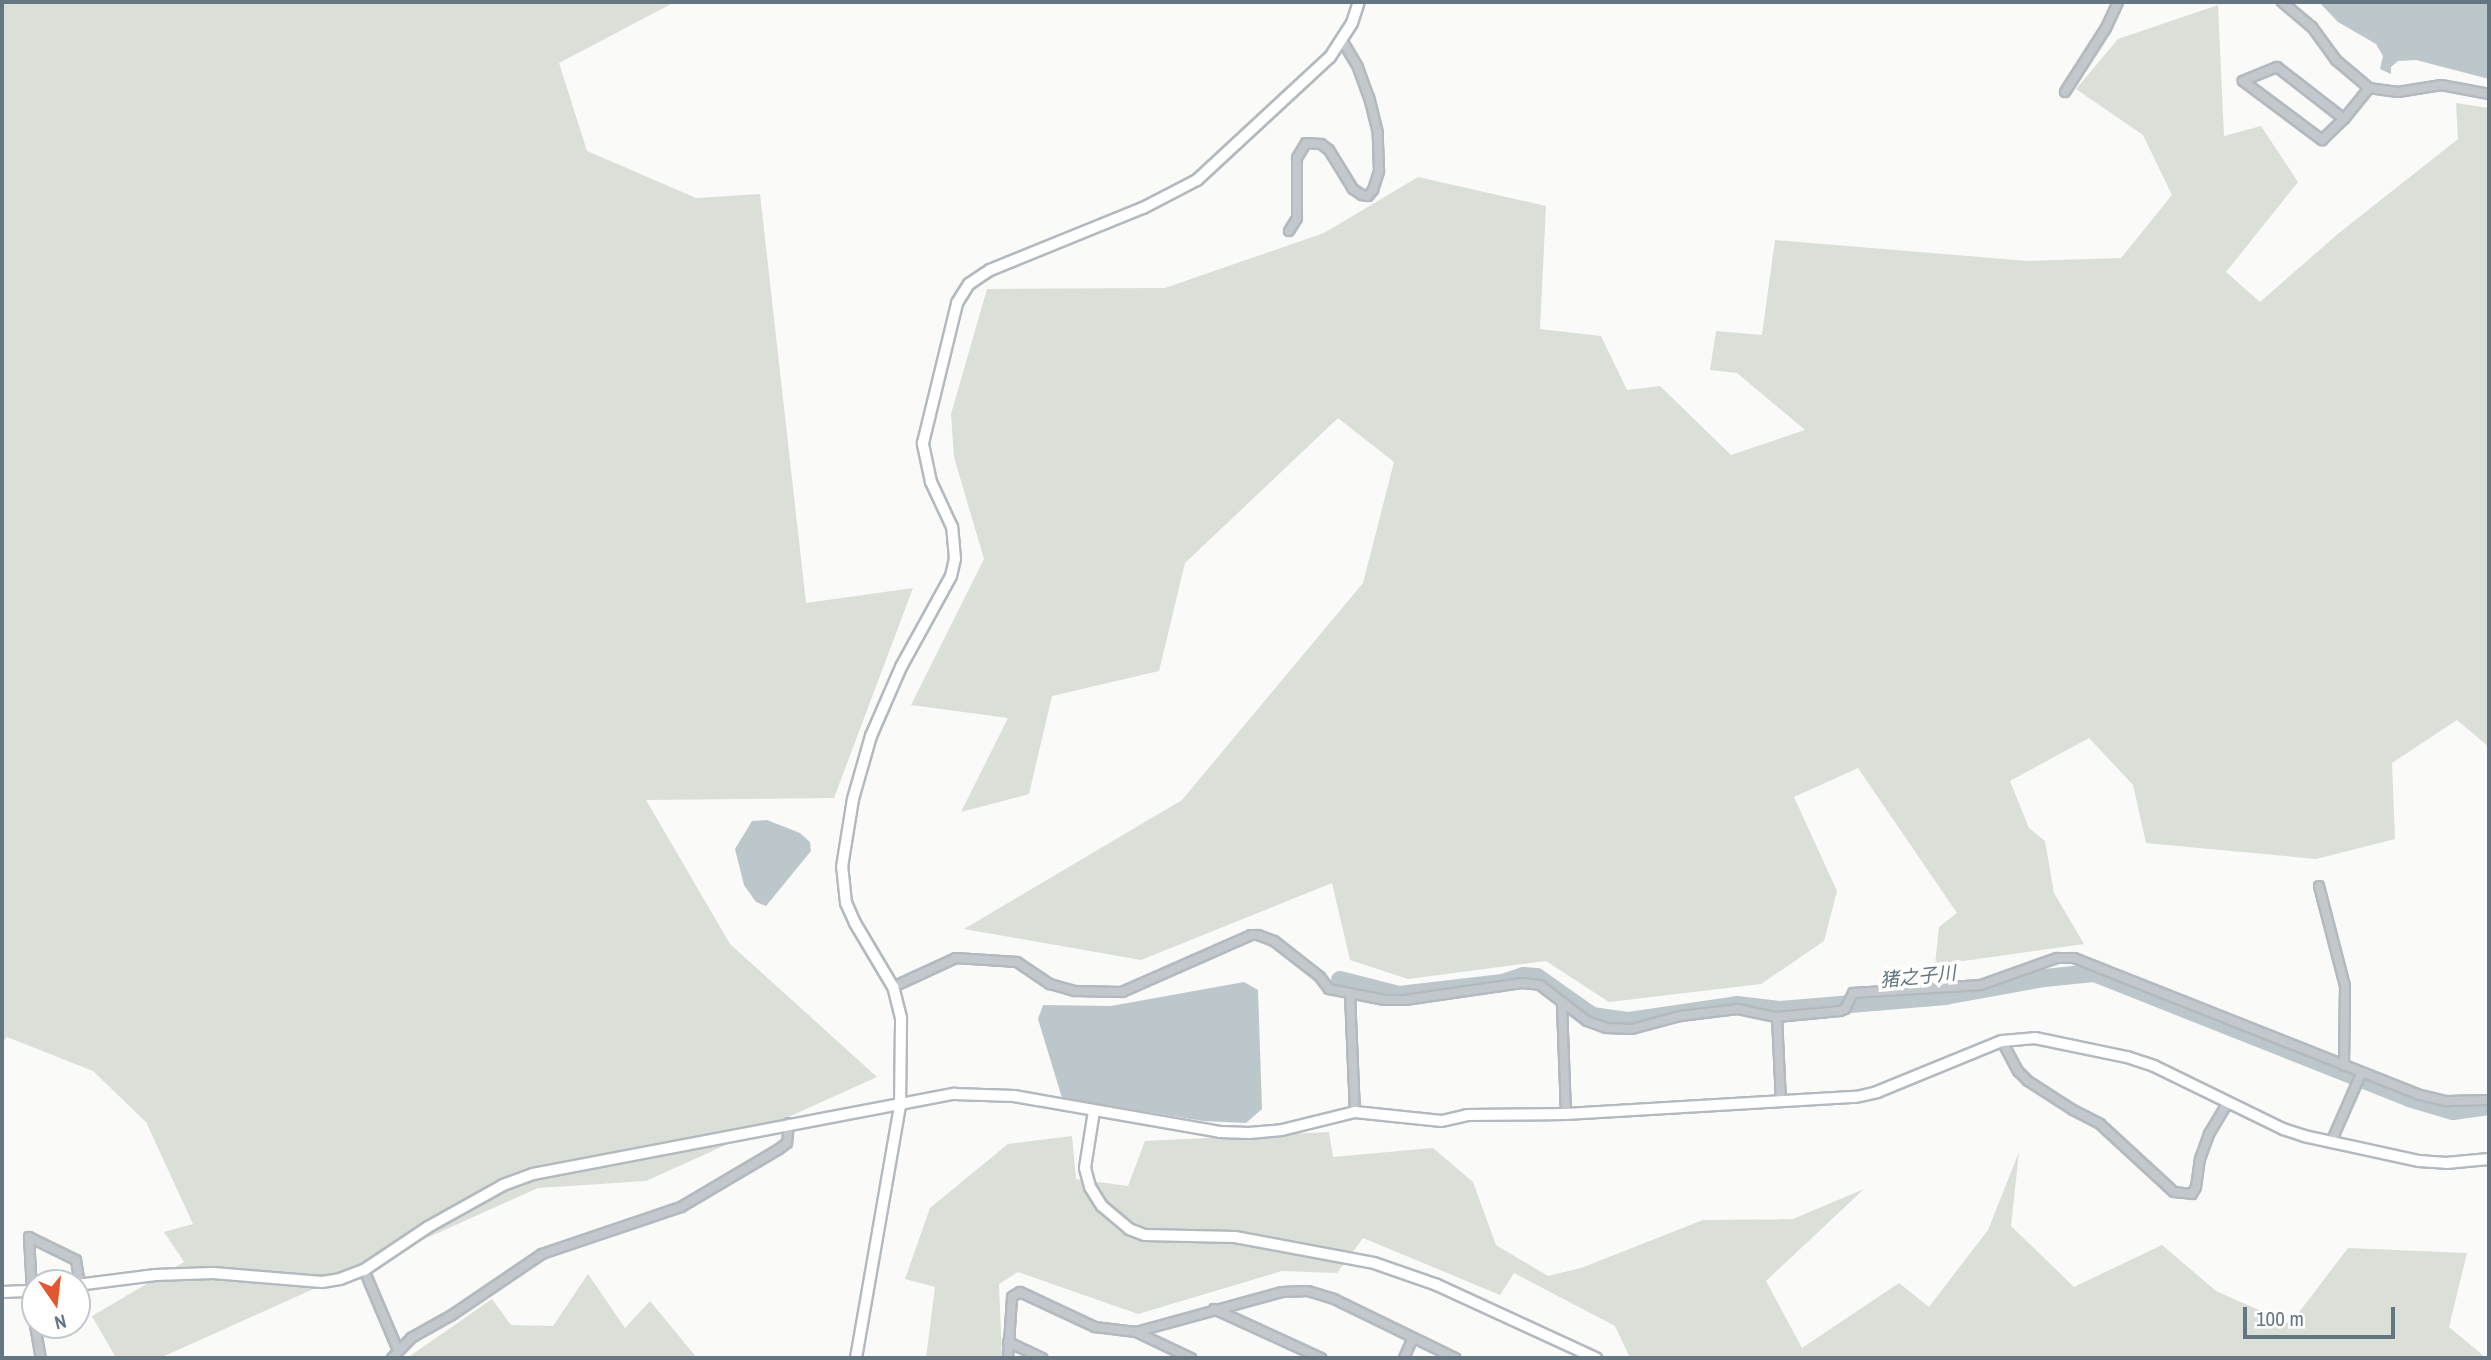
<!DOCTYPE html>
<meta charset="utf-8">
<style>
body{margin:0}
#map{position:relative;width:2491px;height:1360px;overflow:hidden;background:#fafaf8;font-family:"Archivo Narrow","Noto Sans JP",sans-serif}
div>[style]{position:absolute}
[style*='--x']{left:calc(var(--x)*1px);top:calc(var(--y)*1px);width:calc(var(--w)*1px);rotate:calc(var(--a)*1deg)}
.green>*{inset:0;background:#dadfd7}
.water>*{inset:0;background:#bbc7cb}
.river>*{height:18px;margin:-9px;padding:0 9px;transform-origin:9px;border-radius:9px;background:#bbc7cb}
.roads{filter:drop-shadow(2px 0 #b3babf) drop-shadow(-2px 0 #b3babf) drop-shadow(0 2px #b3babf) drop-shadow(0 -2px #b3babf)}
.street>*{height:8px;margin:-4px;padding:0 4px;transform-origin:4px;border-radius:4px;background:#c3c8cc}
.secondary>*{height:10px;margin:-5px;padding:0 5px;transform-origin:5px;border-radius:5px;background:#fff}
span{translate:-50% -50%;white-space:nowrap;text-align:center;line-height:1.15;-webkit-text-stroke:7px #fff;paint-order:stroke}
.water-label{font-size:19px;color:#60757c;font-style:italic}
.frame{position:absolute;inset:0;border:4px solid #657683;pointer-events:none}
.north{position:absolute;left:21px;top:1269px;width:70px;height:70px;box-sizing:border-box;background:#fff;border:2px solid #c1c8cd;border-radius:50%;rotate:166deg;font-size:19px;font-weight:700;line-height:28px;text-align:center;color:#657683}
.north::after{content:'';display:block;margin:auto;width:24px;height:32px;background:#e4572e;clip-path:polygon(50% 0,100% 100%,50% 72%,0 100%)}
.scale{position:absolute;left:2243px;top:1307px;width:152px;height:32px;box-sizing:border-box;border:4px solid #657683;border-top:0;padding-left:9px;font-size:21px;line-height:24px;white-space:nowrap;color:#657683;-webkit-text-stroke:5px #fff;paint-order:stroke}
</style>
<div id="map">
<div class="green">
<i style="clip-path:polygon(2px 2px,675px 2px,559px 63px,587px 151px,696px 198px,760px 194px,806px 603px,913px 588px,834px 798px,646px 800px,730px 944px,877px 1077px,646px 1181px,538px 1188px,160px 1358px,116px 1358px,92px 1316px,184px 1262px,164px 1232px,193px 1224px,146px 1122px,93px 1071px,7px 1037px,2px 1042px)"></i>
<i style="clip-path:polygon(2218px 5px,2224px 136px,2261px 126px,2298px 182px,2226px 272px,2260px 302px,2339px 233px,2458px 139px,2456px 103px,2489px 108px,2489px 747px,2457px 720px,2392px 763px,2395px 839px,2316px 859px,2146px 843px,2133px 785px,2089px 738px,2010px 781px,2029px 828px,2045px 841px,2054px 893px,2084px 944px,1935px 965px,1939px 927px,1957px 913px,1858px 768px,1794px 797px,1837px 891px,1824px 941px,1761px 984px,1609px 1002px,1546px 961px,1408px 979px,1350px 960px,1332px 883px,1141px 960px,964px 929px,1182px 800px,1363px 583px,1394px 462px,1338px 418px,1185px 563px,1159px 671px,1052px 696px,1029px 794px,961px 812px,1008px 718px,911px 705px,984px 559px,954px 457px,951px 414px,987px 289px,1165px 288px,1324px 233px,1418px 177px,1546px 206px,1540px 329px,1601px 336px,1627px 390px,1660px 386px,1731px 455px,1805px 430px,1737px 373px,1710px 370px,1716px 331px,1762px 335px,1775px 240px,2028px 261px,2121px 258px,2172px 195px,2143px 135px,2076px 89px,2118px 39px)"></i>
<i style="clip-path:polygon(1329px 1132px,1333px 1157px,1433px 1148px,1473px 1182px,1496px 1245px,1548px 1276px,1581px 1268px,1703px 1220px,1793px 1219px,1864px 1189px,1766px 1281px,1802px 1348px,1899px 1283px,1929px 1307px,1988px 1230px,2019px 1152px,2011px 1226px,2074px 1287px,2162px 1245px,2216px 1291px,2290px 1324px,2348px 1248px,2467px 1253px,2449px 1327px,2486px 1358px,1630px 1358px,1615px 1326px,1514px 1273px,1500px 1295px,1363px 1238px,1337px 1273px,1282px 1271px,1138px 1314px,1018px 1272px,999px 1284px,1002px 1358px,926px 1358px,935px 1287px,905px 1279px,930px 1208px,1008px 1144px,1072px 1136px,1076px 1179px,1128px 1186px,1145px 1141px)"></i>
<i style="clip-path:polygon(588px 1274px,625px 1328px,650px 1301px,697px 1358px,407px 1358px,492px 1299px,511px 1325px,553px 1326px)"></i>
</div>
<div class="water">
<i style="clip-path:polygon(2319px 2px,2489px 2px,2489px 79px,2416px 60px,2398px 61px,2391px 67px,2391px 74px,2380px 69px,2383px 56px,2376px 44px,2338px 22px)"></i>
<i style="clip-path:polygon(767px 820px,800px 833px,810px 842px,811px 851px,766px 906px,756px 902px,744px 885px,735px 849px,752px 821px)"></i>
<i style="clip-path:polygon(1244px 982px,1258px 990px,1262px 1109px,1246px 1123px,1203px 1121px,1062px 1098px,1038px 1019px,1043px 1005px,1111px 1006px)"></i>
</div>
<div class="river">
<i style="--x:1340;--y:980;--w:61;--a:14.3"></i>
<i style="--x:1399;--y:995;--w:104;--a:-6.6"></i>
<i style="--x:1502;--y:983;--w:22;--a:-18"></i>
<i style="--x:1523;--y:976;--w:14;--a:4"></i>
<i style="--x:1537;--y:977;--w:67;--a:35.3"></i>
<i style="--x:1592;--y:1016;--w:37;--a:8"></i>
<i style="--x:1629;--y:1021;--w:109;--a:-8.4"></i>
<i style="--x:1737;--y:1005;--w:43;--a:6.6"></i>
<i style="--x:1780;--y:1010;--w:166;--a:-4.8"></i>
<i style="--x:1945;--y:996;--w:101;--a:-10.3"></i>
<i style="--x:2044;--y:978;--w:50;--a:-5.7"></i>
<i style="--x:2094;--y:973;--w:339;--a:21.6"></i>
<i style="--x:2409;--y:1098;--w:46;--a:16.5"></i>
<i style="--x:2453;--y:1111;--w:36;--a:-8"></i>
</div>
<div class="roads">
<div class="street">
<i style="--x:2282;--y:2;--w:39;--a:40"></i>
<i style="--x:2312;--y:27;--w:41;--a:54"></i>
<i style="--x:2336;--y:60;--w:43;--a:40.3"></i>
<i style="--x:2369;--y:88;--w:29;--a:8"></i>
<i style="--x:2398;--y:92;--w:44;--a:-9.2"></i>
<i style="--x:2441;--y:85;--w:49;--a:10.6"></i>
<i style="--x:2065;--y:92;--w:76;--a:-57.4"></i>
<i style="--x:2106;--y:28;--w:29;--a:-65"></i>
<i style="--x:2344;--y:119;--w:85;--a:-142.2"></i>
<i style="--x:2277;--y:67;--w:37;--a:158"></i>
<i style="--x:2243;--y:81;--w:99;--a:36.8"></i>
<i style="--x:2322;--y:140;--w:30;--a:-44"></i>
<i style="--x:2344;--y:119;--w:40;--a:-51"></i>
<i style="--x:1289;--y:231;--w:15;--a:-58"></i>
<i style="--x:1297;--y:218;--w:60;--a:-90"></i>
<i style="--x:1297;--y:158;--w:17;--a:-59"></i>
<i style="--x:1306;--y:143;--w:15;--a:4"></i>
<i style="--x:1321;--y:144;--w:10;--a:37"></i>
<i style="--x:1329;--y:150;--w:46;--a:58.4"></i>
<i style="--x:1353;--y:189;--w:11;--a:34"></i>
<i style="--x:1362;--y:195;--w:6;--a:9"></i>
<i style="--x:1368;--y:196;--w:8;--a:-50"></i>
<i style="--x:1373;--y:190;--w:20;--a:-72"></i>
<i style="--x:1379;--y:171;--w:38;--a:-92"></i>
<i style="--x:1378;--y:133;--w:36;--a:-104"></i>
<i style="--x:1369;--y:98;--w:33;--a:-110"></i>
<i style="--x:1358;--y:67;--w:31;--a:-121"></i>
<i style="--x:2319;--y:886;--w:103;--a:75.4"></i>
<i style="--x:2345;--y:986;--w:80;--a:90.7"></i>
<i style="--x:893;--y:987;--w:69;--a:-24.7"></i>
<i style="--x:956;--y:958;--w:61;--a:3.8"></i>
<i style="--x:1017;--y:962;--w:40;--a:34"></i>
<i style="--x:1050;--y:984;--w:26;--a:16"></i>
<i style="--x:1075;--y:991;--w:47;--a:1.2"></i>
<i style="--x:1122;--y:992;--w:141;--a:-23.8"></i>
<i style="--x:1251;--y:935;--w:7;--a:0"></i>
<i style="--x:1258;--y:935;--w:17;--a:21"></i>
<i style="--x:1274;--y:941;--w:58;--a:38"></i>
<i style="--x:1320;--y:977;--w:15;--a:53"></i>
<i style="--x:1329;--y:989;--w:57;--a:11.1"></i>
<i style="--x:1385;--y:1000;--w:20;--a:0"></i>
<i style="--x:1405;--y:1000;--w:118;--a:-8.3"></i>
<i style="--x:1522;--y:983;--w:18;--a:6"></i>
<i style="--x:1540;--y:985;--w:59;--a:37.5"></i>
<i style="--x:1587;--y:1021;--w:20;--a:20"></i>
<i style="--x:1606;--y:1028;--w:26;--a:2"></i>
<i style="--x:1632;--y:1029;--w:50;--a:-15.2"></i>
<i style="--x:1680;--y:1016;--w:58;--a:-6.9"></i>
<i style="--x:1738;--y:1009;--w:40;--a:12"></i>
<i style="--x:1777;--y:1017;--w:63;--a:-5.4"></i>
<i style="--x:1840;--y:1011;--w:5;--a:-22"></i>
<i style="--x:1845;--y:1009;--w:18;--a:-63"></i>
<i style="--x:1853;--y:993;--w:128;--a:-3.6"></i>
<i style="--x:1981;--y:985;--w:81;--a:-19.6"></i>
<i style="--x:2057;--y:958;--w:17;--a:0"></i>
<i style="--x:2074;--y:958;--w:372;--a:21.6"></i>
<i style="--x:2420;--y:1095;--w:28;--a:13"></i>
<i style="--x:2447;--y:1101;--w:42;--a:-1.4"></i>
<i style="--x:1350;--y:994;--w:118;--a:87.6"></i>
<i style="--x:1562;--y:1005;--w:109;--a:87.9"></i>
<i style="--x:1777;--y:1017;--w:85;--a:87.3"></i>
<i style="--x:2002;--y:1041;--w:34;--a:62"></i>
<i style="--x:2018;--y:1071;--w:14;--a:45"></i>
<i style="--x:2028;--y:1081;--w:54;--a:32.8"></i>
<i style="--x:2073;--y:1110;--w:30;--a:27"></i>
<i style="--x:2100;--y:1124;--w:100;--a:42.6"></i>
<i style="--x:2174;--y:1192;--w:18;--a:6"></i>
<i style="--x:2192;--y:1194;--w:8;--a:-60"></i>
<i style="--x:2196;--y:1187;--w:28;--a:-82"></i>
<i style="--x:2200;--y:1159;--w:27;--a:-70"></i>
<i style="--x:2209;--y:1134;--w:37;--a:-59"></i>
<i style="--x:2332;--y:1140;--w:72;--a:-66.3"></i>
<i style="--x:364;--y:1270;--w:87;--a:67"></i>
<i style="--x:29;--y:1292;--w:32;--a:79"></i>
<i style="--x:32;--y:1292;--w:55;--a:-93.1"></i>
<i style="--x:29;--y:1237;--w:52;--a:26.1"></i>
<i style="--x:76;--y:1260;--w:25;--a:81"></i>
<i style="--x:1214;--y:1309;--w:118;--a:24.6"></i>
<i style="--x:35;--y:1325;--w:34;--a:80"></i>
<i style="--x:1136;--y:1332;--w:151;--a:-15.3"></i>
<i style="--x:1282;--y:1292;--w:26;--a:-2"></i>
<i style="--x:1308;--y:1291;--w:27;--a:17"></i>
<i style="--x:1334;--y:1299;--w:135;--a:26"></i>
<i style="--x:1008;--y:1342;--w:38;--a:25"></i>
<i style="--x:392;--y:1358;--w:28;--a:-46"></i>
<i style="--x:411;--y:1338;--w:47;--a:-29.3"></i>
<i style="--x:452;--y:1315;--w:109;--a:-34.1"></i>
<i style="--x:542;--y:1254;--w:147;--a:-18.7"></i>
<i style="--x:681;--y:1207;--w:114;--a:-30.6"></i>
<i style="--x:779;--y:1149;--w:10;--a:-37"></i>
<i style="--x:787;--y:1143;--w:20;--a:-84"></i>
<i style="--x:1008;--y:1358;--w:61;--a:-86.2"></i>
<i style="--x:1012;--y:1297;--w:9;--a:-32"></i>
<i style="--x:1020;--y:1292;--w:83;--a:25"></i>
<i style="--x:1095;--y:1327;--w:41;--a:7"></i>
<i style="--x:1136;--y:1332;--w:61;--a:25.3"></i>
<i style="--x:1404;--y:1358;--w:22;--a:-66"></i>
</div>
<div class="secondary">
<i style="--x:1094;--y:1111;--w:58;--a:99"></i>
<i style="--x:1085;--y:1168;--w:20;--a:75"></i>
<i style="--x:1090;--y:1187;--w:22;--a:58"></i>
<i style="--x:1102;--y:1206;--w:35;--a:40"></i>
<i style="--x:1129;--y:1229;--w:17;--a:21"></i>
<i style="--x:1145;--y:1235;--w:90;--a:1.3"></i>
<i style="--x:1235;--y:1237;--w:141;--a:10.6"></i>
<i style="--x:1374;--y:1263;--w:67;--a:19.2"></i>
<i style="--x:1437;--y:1285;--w:175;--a:24.7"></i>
<i style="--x:77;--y:1285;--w:79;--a:-7.3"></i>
<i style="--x:155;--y:1275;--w:58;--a:-2"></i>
<i style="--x:213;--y:1273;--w:109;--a:4.7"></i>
<i style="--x:322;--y:1282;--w:18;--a:-9"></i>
<i style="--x:340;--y:1279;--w:26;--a:-21"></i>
<i style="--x:364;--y:1270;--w:77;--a:-33.9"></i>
<i style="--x:428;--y:1227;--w:86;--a:-29.2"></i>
<i style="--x:503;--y:1185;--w:32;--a:-20"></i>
<i style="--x:533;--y:1174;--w:429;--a:-10.8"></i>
<i style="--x:954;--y:1094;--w:60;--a:1.9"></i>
<i style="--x:1014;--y:1096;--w:209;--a:9.9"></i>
<i style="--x:1220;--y:1132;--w:29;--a:2"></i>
<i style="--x:1249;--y:1133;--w:33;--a:-5"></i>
<i style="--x:1282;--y:1130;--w:75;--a:-13.9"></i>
<i style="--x:1355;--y:1112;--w:87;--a:5.9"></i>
<i style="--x:1442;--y:1121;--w:26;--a:-13"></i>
<i style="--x:1467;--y:1115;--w:99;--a:-0.6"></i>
<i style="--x:1566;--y:1114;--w:290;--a:-3.4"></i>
<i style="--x:1856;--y:1097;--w:22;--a:-13"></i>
<i style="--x:1877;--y:1092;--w:135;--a:-22.2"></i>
<i style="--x:2002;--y:1041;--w:33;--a:-5"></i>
<i style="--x:2035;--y:1038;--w:94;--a:11.7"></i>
<i style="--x:2127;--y:1057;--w:28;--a:18"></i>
<i style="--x:2154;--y:1066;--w:144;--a:26"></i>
<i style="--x:2283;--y:1129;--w:22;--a:18"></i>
<i style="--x:2304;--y:1136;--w:118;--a:12.3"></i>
<i style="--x:2419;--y:1161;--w:27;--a:4"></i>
<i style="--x:2446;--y:1163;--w:43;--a:-5.3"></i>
<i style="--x:2;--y:1292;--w:33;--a:-2"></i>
<i style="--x:856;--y:1358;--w:256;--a:-80.1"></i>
<i style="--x:900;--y:1106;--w:88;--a:-89.3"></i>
<i style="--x:901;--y:1018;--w:32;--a:-104"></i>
<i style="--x:893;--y:987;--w:74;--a:-120.7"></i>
<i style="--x:855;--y:923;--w:22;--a:-114"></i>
<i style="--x:846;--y:903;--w:36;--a:-96"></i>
<i style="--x:842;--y:867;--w:69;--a:-80.8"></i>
<i style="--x:853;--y:799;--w:66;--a:-74.1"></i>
<i style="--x:871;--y:736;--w:75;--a:-66.5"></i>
<i style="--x:901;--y:667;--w:104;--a:-61.2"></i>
<i style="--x:951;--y:576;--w:17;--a:-77"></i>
<i style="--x:955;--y:559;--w:32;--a:-95"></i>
<i style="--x:952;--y:527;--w:50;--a:-115"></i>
<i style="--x:931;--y:482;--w:40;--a:-102"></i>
<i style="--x:923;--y:443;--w:144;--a:-76.3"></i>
<i style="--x:957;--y:303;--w:22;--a:-58"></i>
<i style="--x:969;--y:284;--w:25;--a:-34"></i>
<i style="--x:990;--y:270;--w:165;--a:-22.1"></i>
<i style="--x:1143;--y:208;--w:61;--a:-27.4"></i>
<i style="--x:1197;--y:180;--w:181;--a:-42.8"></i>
<i style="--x:1330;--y:57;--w:40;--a:-57.1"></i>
<i style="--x:1352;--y:23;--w:22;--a:-72"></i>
</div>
</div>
<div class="water-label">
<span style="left:1918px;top:977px;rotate:-6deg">猪之子川</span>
</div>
<div class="frame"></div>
<div class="north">N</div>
<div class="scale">100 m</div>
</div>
